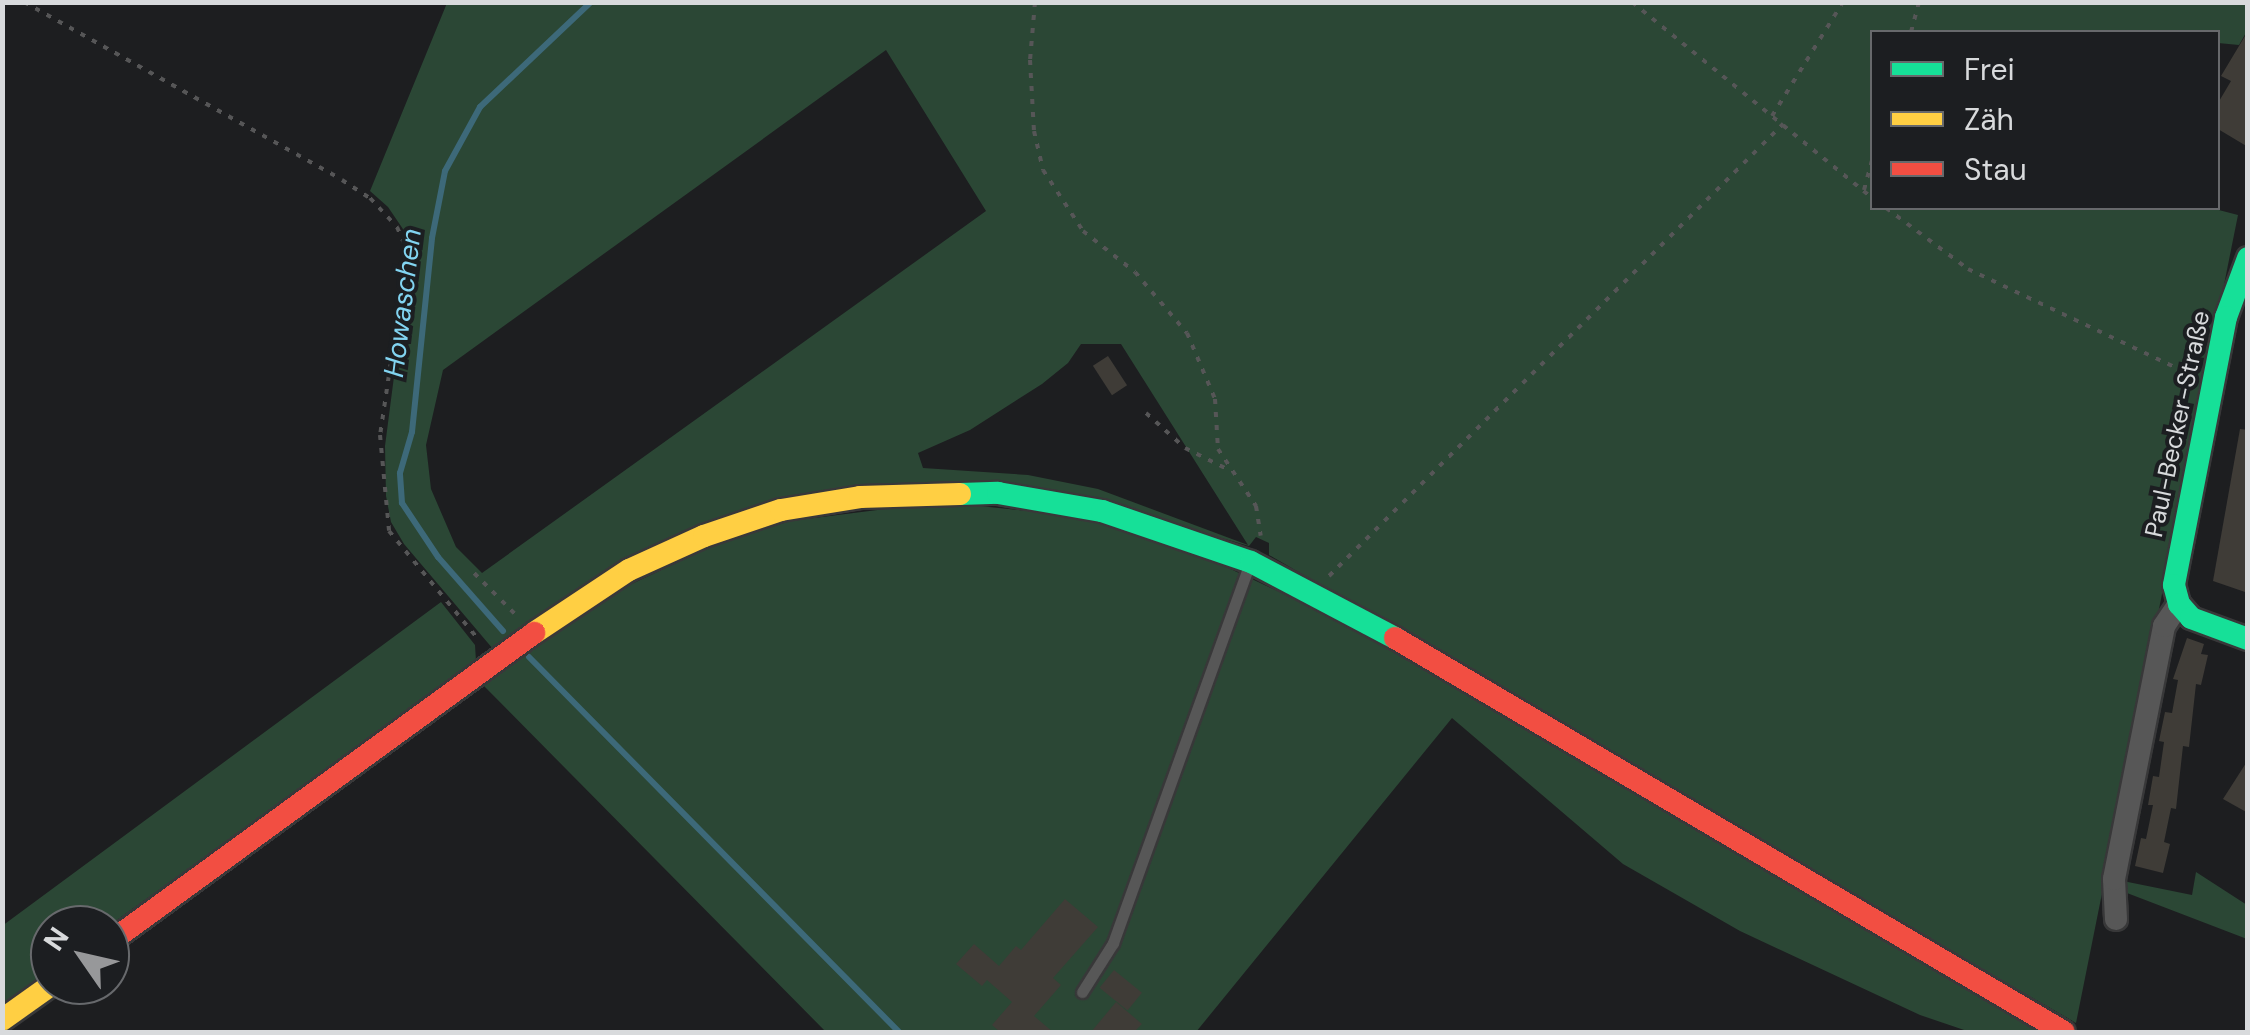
<!DOCTYPE html>
<meta charset="utf-8">
<style>
body{margin:0}
#map{position:relative;width:2250px;height:1035px;overflow:hidden;background:#1d1e20;font-family:"DM Sans",sans-serif}
div>[style]{position:absolute}
[style*='--x']{left:calc(var(--x)*1px);top:calc(var(--y)*1px);width:calc(var(--w)*1px);rotate:calc(var(--a)*1deg)}
.green>*{inset:0;background:#2b4735}
.stream>*{height:6px;margin:-3px;padding:0 3px;transform-origin:3px;border-radius:3px;background:#3d6979}
.building>*{inset:0;background:#3f3c37;transform-origin:0 0}
.path>*{height:4px;margin-top:-2px;transform-origin:0;background:repeating-linear-gradient(90deg,#565657 0 5px,transparent 0 13px)}
.roads{filter:drop-shadow(2px 0 #383839) drop-shadow(-2px 0 #383839) drop-shadow(0 2px #383839) drop-shadow(0 -2px #383839)}
.lane>*{height:11px;margin:-5.5px;padding:0 5.5px;transform-origin:5.5px;border-radius:5.5px;background:#575757}
.street>*{height:22px;margin:-11px;padding:0 11px;transform-origin:11px;border-radius:11px;background:#575757}
.fast>*{height:22px;margin:-11px;padding:0 11px;transform-origin:11px;border-radius:11px;background:#16e098}
.slow>*{height:22px;margin:-11px;padding:0 11px;transform-origin:11px;border-radius:11px;background:#ffcf43}
.jam>*{height:22px;margin:-11px;padding:0 11px;transform-origin:11px;border-radius:11px;background:#f24e42}
span{translate:-50% -50%;white-space:nowrap;text-align:center;line-height:1.15;-webkit-text-stroke:8px #1c1e21;paint-order:stroke}
.street-label{font-size:25px;color:#d8dadc}
.water-label{font-size:28px;color:#82d4f1;font-style:italic}
.frame{position:absolute;inset:0;border:5px solid #d8dadc;pointer-events:none}
.legend{position:absolute;left:1870px;top:30px;width:350px;height:180px;box-sizing:border-box;background:#1c1e21;border:2px solid #67696c;margin:0;padding:12px 18px;list-style:none;font-size:30px;color:#d8dadc}
.legend li{display:flex;align-items:center;gap:20px;height:50px}
.legend b{width:50px;border:2px solid #67696c}
.north{position:absolute;left:30px;top:905px;width:100px;height:100px;box-sizing:border-box;background:#1c1e21;border:2px solid #67696c;border-radius:50%;rotate:304deg;font-size:28px;font-weight:700;line-height:40px;text-align:center;color:#d8dadc}
.north::after{content:'';display:block;margin:auto;width:35px;height:45px;background:#97989a;clip-path:polygon(50% 0,100% 100%,50% 72%,0 100%)}
</style>
<div id="map">
<div class="green">
<i style="clip-path:polygon(evenodd,447px 3px,2247px 3px,2247px 31px,2239px 45px,2218px 43px,2218px 32px,1872px 32px,1872px 208px,2211px 208px,2238px 215px,2076px 1023px,1269px 555px,1269px 543px,1256px 537px,1249px 546px,1111px 506px,819px 493px,493px 649px,404px 544px,391px 522px,386px 496px,385px 446px,410px 253px,407px 235px,388px 207px,370px 191px,447px 3px,886px 50px,986px 211px,482px 573px,456px 547px,431px 489px,426px 445px,443px 370px,886px 50px,447px 3px,1081px 344px,1121px 344px,1248px 545px,1098px 489px,1028px 475px,923px 468px,918px 453px,970px 430px,1042px 384px,1068px 363px,1081px 344px)"></i>
<i style="clip-path:polygon(941px 502px,1076px 516px,1222px 565px,1348px 624px,2043px 1032px,1970px 1032px,1920px 1015px,1740px 931px,1623px 864px,1452px 718px,1196px 1032px,826px 1032px,481px 683px,604px 597px,710px 547px,790px 521px)"></i>
<i style="clip-path:polygon(441px 602px,475px 645px,476px 661px,110px 925px,50px 925px,50px 973px,3px 1008px,2px 926px)"></i>
<i style="clip-path:polygon(2196px 872px,2247px 905px,2247px 939px,2127px 893px,2123px 881px,2192px 895px)"></i>
</div>
<div class="stream">
<i style="--x:503;--y:631;--w:98;--a:-131.3"></i>
<i style="--x:438;--y:557;--w:65;--a:-123.7"></i>
<i style="--x:402;--y:503;--w:30;--a:-94"></i>
<i style="--x:400;--y:473;--w:43;--a:-73.7"></i>
<i style="--x:412;--y:432;--w:195;--a:-84.1"></i>
<i style="--x:432;--y:238;--w:68;--a:-79"></i>
<i style="--x:445;--y:171;--w:73;--a:-61.3"></i>
<i style="--x:480;--y:107;--w:153;--a:-43.4"></i>
<i style="--x:529;--y:657;--w:527;--a:45.38"></i>
</div>
<div class="building">
<i style="clip-path:polygon(2248px 31px,2248px 147px,2218px 129px,2218px 103px,2231px 81px,2221px 76px)"></i>
<i style="left:1108px;top:356px;width:35px;height:18px;rotate:57deg"></i>
<i style="clip-path:polygon(2240px 429px,2248px 430px,2248px 593px,2213px 581px)"></i>
<i style="clip-path:polygon(2187px 638px,2204px 644px,2201px 654px,2208px 655px,2201px 685px,2196px 684px,2189px 747px,2183px 746px,2176px 809px,2171px 808px,2164px 842px,2170px 844px,2163px 873px,2135px 866px,2141px 838px,2146px 839px,2153px 805px,2148px 805px,2153px 776px,2159px 777px,2164px 742px,2159px 741px,2165px 712px,2172px 713px,2178px 680px,2173px 679px)"></i>
<i style="clip-path:polygon(2248px 760px,2248px 813px,2223px 799px)"></i>
<i style="clip-path:polygon(1065px 899px,1098px 927px,1053px 978px,1061px 985px,1034px 1016px,1053px 1032px,1000px 1032px,992px 1025px,1012px 1002px,987px 980px,982px 986px,956px 964px,974px 944px,999px 966px,1016px 946px,1021px 950px)"></i>
<i style="left:1114px;top:970px;width:36px;height:23px;rotate:39deg"></i>
<i style="clip-path:polygon(1116px 1002px,1142px 1024px,1134px 1032px,1091px 1032px)"></i>
</div>
<div class="path">
<i style="--x:24;--y:2;--w:364;--a:29.2"></i>
<i style="--x:342;--y:180;--w:33;--a:33"></i>
<i style="--x:370;--y:198;--w:40;--a:47"></i>
<i style="--x:397;--y:227;--w:21;--a:67"></i>
<i style="--x:405;--y:246;--w:27;--a:92"></i>
<i style="--x:404;--y:273;--w:164;--a:98.4"></i>
<i style="--x:380;--y:435;--w:96;--a:84.6"></i>
<i style="--x:389;--y:531;--w:140;--a:50.5"></i>
<i style="--x:1035;--y:2;--w:58;--a:94.9"></i>
<i style="--x:1030;--y:60;--w:71;--a:86.8"></i>
<i style="--x:1034;--y:131;--w:40;--a:77"></i>
<i style="--x:1043;--y:170;--w:73;--a:56.7"></i>
<i style="--x:1083;--y:231;--w:66;--a:38.3"></i>
<i style="--x:1135;--y:272;--w:80;--a:49.6"></i>
<i style="--x:1187;--y:333;--w:72;--a:67"></i>
<i style="--x:1215;--y:399;--w:50;--a:86.6"></i>
<i style="--x:1218;--y:449;--w:69;--a:56.3"></i>
<i style="--x:1256;--y:506;--w:30;--a:81"></i>
<i style="--x:1632;--y:2;--w:310;--a:39.2"></i>
<i style="--x:1911;--y:32;--w:31;--a:-75"></i>
<i style="--x:1772;--y:116;--w:134;--a:-58.1"></i>
<i style="--x:1864;--y:190;--w:30;--a:-75"></i>
<i style="--x:1886;--y:208;--w:102;--a:36.6"></i>
<i style="--x:1968;--y:269;--w:242;--a:25.4"></i>
<i style="--x:1146;--y:413;--w:52;--a:41.9"></i>
<i style="--x:1185;--y:448;--w:47;--a:26.6"></i>
<i style="--x:474;--y:573;--w:59;--a:45"></i>
<i style="--x:1329;--y:576;--w:641;--a:-44.87"></i>
</div>
<div class="roads">
<div class="lane">
<i style="--x:1082;--y:992;--w:58;--a:-57.7"></i>
<i style="--x:1113;--y:943;--w:401;--a:-70.2"></i>
</div>
<div class="street">
<i style="--x:2116;--y:919;--w:40;--a:-92.9"></i>
<i style="--x:2114;--y:879;--w:258;--a:-78.8"></i>
<i style="--x:2164;--y:626;--w:27;--a:-56"></i>
</div>
<div class="fast">
<i style="--x:2248;--y:258;--w:63;--a:110.4"></i>
<i style="--x:2226;--y:317;--w:273;--a:101"></i>
<i style="--x:2174;--y:585;--w:20;--a:75"></i>
<i style="--x:2179;--y:604;--w:18;--a:49"></i>
<i style="--x:2191;--y:618;--w:61;--a:20.2"></i>
<i style="--x:960;--y:494;--w:38;--a:-2"></i>
<i style="--x:998;--y:493;--w:106;--a:9.8"></i>
<i style="--x:1102;--y:511;--w:157;--a:18.9"></i>
<i style="--x:1251;--y:562;--w:163;--a:27.8"></i>
</div>
<div class="slow">
<i style="--x:534;--y:633;--w:114;--a:-33.6"></i>
<i style="--x:629;--y:570;--w:82;--a:-24.4"></i>
<i style="--x:704;--y:536;--w:81;--a:-18.7"></i>
<i style="--x:781;--y:510;--w:80;--a:-9.3"></i>
<i style="--x:860;--y:497;--w:100;--a:-1.7"></i>
<i style="--x:2;--y:1020;--w:60;--a:-35.5"></i>
</div>
<div class="jam">
<i style="--x:1395;--y:638;--w:776;--a:30.5"></i>
<i style="--x:110;--y:942;--w:525;--a:-36.08"></i>
</div>
</div>
<div class="street-label">
<span style="left:2178px;top:424px;rotate:-78deg">Paul-Becker-Straße</span>
</div>
<div class="water-label">
<span style="left:403px;top:303px;rotate:-83deg">Howaschen</span>
</div>
<div class="frame"></div>
<ul class="legend">
<li><b style="height:12px;background:#16e098"></b>Frei</li>
<li><b style="height:12px;background:#ffcf43"></b>Zäh</li>
<li><b style="height:12px;background:#f24e42"></b>Stau</li>
</ul>
<div class="north">N</div>
</div>
